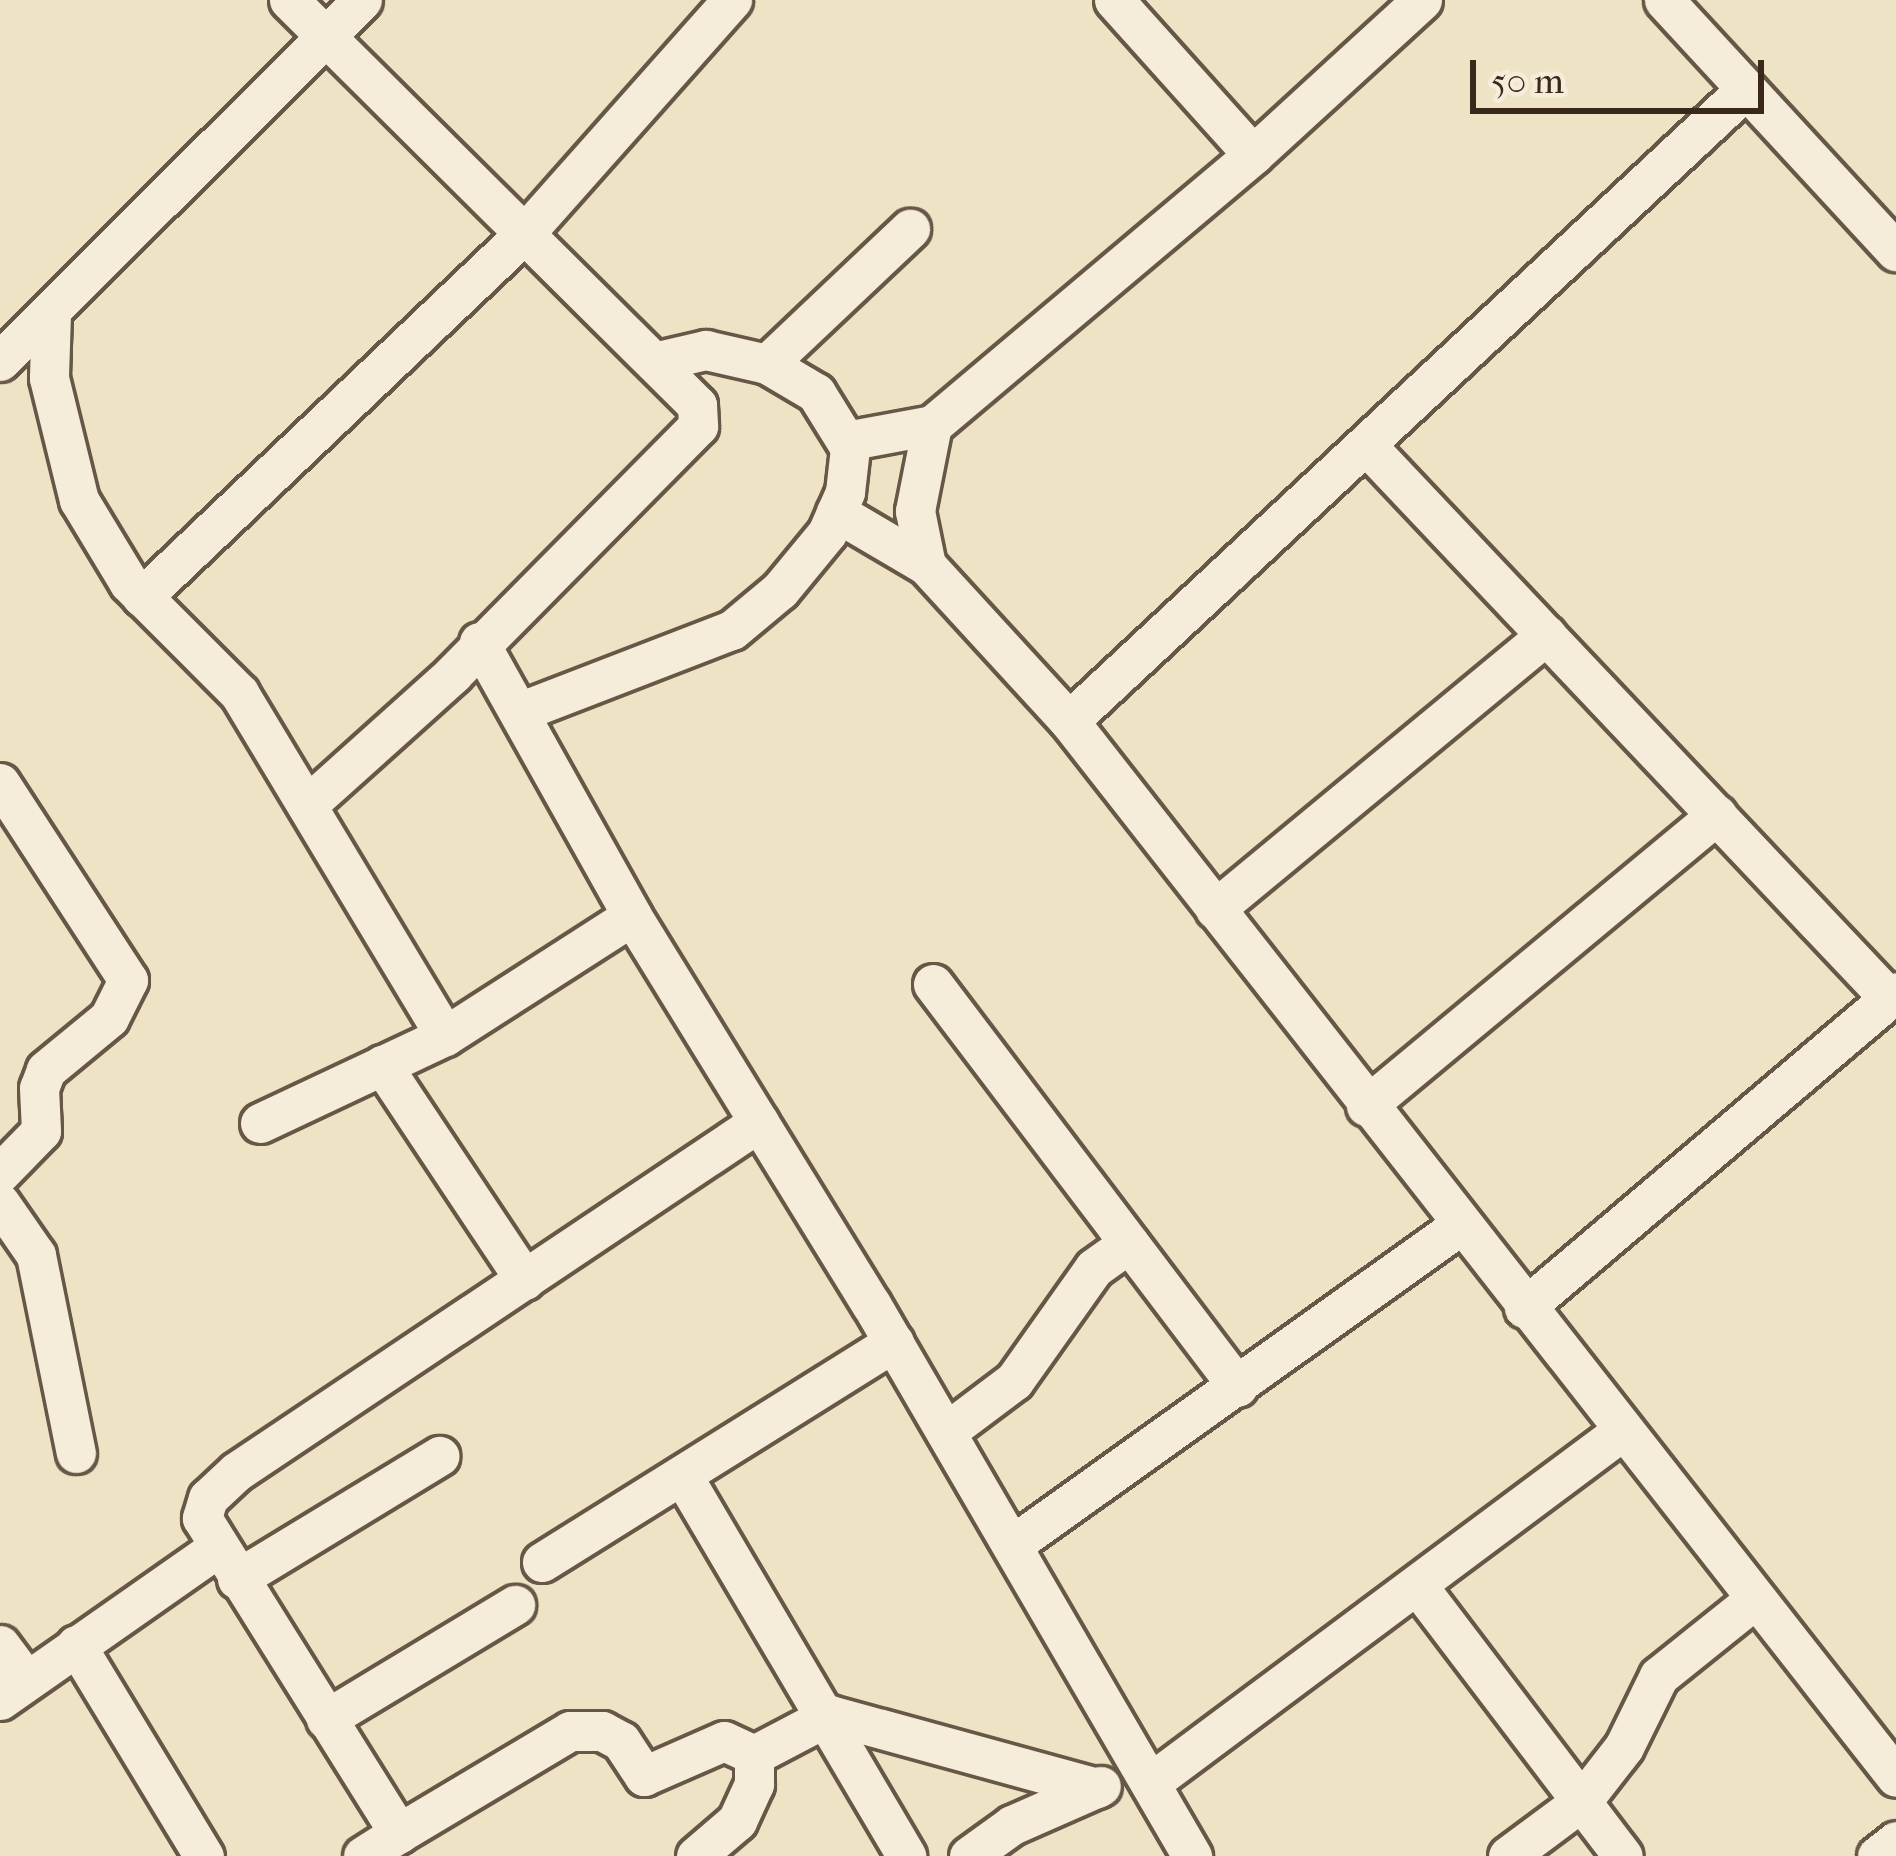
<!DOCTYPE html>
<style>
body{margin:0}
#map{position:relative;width:1896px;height:1856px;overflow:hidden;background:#efe3c5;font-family:"IM FELL French Canon",serif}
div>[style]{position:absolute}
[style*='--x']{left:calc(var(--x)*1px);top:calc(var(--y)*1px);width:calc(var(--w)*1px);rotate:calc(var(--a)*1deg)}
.roads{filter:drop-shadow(3px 0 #675746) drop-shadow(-3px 0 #675746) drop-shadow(0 3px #675746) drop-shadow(0 -3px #675746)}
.minor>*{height:39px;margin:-19.5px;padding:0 19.5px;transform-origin:19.5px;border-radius:19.5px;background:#f5edd9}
span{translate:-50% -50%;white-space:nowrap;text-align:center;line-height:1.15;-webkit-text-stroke:9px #f5edd9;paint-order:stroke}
.scale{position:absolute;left:1470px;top:60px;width:294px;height:54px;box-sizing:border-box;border:6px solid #3a281b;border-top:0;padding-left:15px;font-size:36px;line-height:42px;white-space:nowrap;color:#3a281b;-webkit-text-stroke:9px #f5edd9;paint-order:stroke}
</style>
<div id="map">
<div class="roads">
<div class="minor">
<i style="--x:289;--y:0;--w:575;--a:44.79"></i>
<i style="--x:697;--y:405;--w:21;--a:87"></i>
<i style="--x:698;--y:426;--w:349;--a:134.7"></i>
<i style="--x:453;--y:674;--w:196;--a:138.1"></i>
<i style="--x:1114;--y:0;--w:208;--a:48.1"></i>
<i style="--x:1422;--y:0;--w:229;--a:137.5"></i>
<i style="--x:1253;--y:155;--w:419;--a:139.9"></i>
<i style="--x:932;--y:425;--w:88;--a:101.2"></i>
<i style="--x:915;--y:511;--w:55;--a:78.5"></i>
<i style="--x:926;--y:565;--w:212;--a:47.5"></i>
<i style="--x:1069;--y:721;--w:1341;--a:51.93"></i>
<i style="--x:1664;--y:0;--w:342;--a:47.3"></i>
<i style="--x:51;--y:313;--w:65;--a:91.8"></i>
<i style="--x:49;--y:378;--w:126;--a:76.2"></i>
<i style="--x:79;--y:500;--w:97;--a:58.9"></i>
<i style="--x:129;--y:583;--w:156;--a:45"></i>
<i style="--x:239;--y:693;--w:400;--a:59"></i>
<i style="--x:0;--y:361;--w:511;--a:-44.92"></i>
<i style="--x:767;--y:364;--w:197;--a:-43.4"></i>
<i style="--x:846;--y:441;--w:87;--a:-10.5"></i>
<i style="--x:1366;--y:445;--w:761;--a:46.6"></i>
<i style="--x:836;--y:512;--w:104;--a:30.5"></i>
<i style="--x:142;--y:597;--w:528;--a:-43.54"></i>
<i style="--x:525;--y:233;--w:312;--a:-48.4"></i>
<i style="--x:479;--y:642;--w:314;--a:60.8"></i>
<i style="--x:632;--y:916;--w:456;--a:58.4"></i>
<i style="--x:871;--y:1304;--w:639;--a:59.82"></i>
<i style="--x:519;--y:712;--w:228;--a:-21.1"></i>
<i style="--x:732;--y:630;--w:62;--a:-39.8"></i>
<i style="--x:780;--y:590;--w:74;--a:-50.5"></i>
<i style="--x:827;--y:533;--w:45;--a:-66.3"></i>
<i style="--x:845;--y:492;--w:44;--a:-83.5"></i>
<i style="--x:850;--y:448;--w:65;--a:-121.7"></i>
<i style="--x:816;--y:393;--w:57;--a:-149.4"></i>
<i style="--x:767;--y:364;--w:63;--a:-167.1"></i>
<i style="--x:706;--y:350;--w:53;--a:167"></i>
<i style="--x:1069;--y:721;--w:926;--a:-43.03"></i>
<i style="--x:0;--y:783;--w:235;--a:57"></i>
<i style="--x:128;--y:980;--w:42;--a:116.6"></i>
<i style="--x:109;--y:1018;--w:82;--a:140.5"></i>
<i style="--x:46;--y:1070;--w:19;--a:111"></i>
<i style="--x:39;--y:1088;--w:43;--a:87.3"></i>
<i style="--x:41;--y:1131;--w:59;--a:134.3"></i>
<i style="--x:1215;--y:909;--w:430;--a:-39.6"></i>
<i style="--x:933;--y:984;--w:505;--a:52.88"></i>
<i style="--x:382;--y:1065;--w:258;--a:56.4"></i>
<i style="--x:1366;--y:1106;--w:456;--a:-39.7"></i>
<i style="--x:759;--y:1122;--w:629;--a:146.21"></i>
<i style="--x:236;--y:1472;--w:38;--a:137"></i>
<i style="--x:208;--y:1498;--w:21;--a:107"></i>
<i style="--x:202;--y:1518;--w:372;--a:58"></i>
<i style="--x:399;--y:1833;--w:199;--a:-30.8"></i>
<i style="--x:570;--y:1731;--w:32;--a:0"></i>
<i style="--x:602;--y:1731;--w:21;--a:28"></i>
<i style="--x:621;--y:1741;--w:42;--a:56.7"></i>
<i style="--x:644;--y:1776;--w:87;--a:-23.6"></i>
<i style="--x:724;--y:1741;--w:33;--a:25"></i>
<i style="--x:754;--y:1755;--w:86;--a:-27.8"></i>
<i style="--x:830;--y:1715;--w:277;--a:15.3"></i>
<i style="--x:260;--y:1123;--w:204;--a:-25.2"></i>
<i style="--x:445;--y:1036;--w:222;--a:-32.7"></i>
<i style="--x:0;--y:1203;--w:63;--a:55.3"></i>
<i style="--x:36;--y:1255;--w:202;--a:78.6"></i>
<i style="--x:1524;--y:1308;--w:488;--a:-40.3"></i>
<i style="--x:946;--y:1432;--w:85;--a:-36.9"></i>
<i style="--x:1014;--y:1381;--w:138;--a:-54.7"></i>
<i style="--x:1094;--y:1268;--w:43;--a:-35.5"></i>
<i style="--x:682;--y:1475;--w:442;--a:59.5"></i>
<i style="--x:1012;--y:1545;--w:549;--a:-35.51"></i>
<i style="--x:542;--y:1562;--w:415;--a:-32"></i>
<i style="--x:237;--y:1579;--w:237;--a:-31.3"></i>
<i style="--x:1417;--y:1585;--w:340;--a:52.8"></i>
<i style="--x:0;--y:1645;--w:44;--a:53.4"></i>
<i style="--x:76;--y:1645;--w:247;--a:58.8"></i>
<i style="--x:0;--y:1700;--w:265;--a:-35"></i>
<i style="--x:326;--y:1719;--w:221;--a:-31.1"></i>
<i style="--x:1150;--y:1783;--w:589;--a:-36.71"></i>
<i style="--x:363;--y:1856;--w:43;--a:-32.6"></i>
<i style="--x:696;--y:1856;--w:54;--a:-40.5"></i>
<i style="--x:737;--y:1821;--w:41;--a:-65.3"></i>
<i style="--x:754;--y:1784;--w:29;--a:-90"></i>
<i style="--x:969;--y:1856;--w:53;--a:-35.8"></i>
<i style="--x:1012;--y:1825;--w:97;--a:-23.7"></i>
<i style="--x:1508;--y:1856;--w:92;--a:-36.6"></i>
<i style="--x:1582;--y:1801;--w:68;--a:-52.1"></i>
<i style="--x:1624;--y:1747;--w:79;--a:-63.8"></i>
<i style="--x:1659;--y:1676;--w:123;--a:-38.7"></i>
<i style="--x:1877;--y:1856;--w:24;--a:-38"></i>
</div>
</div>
<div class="scale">50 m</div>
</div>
